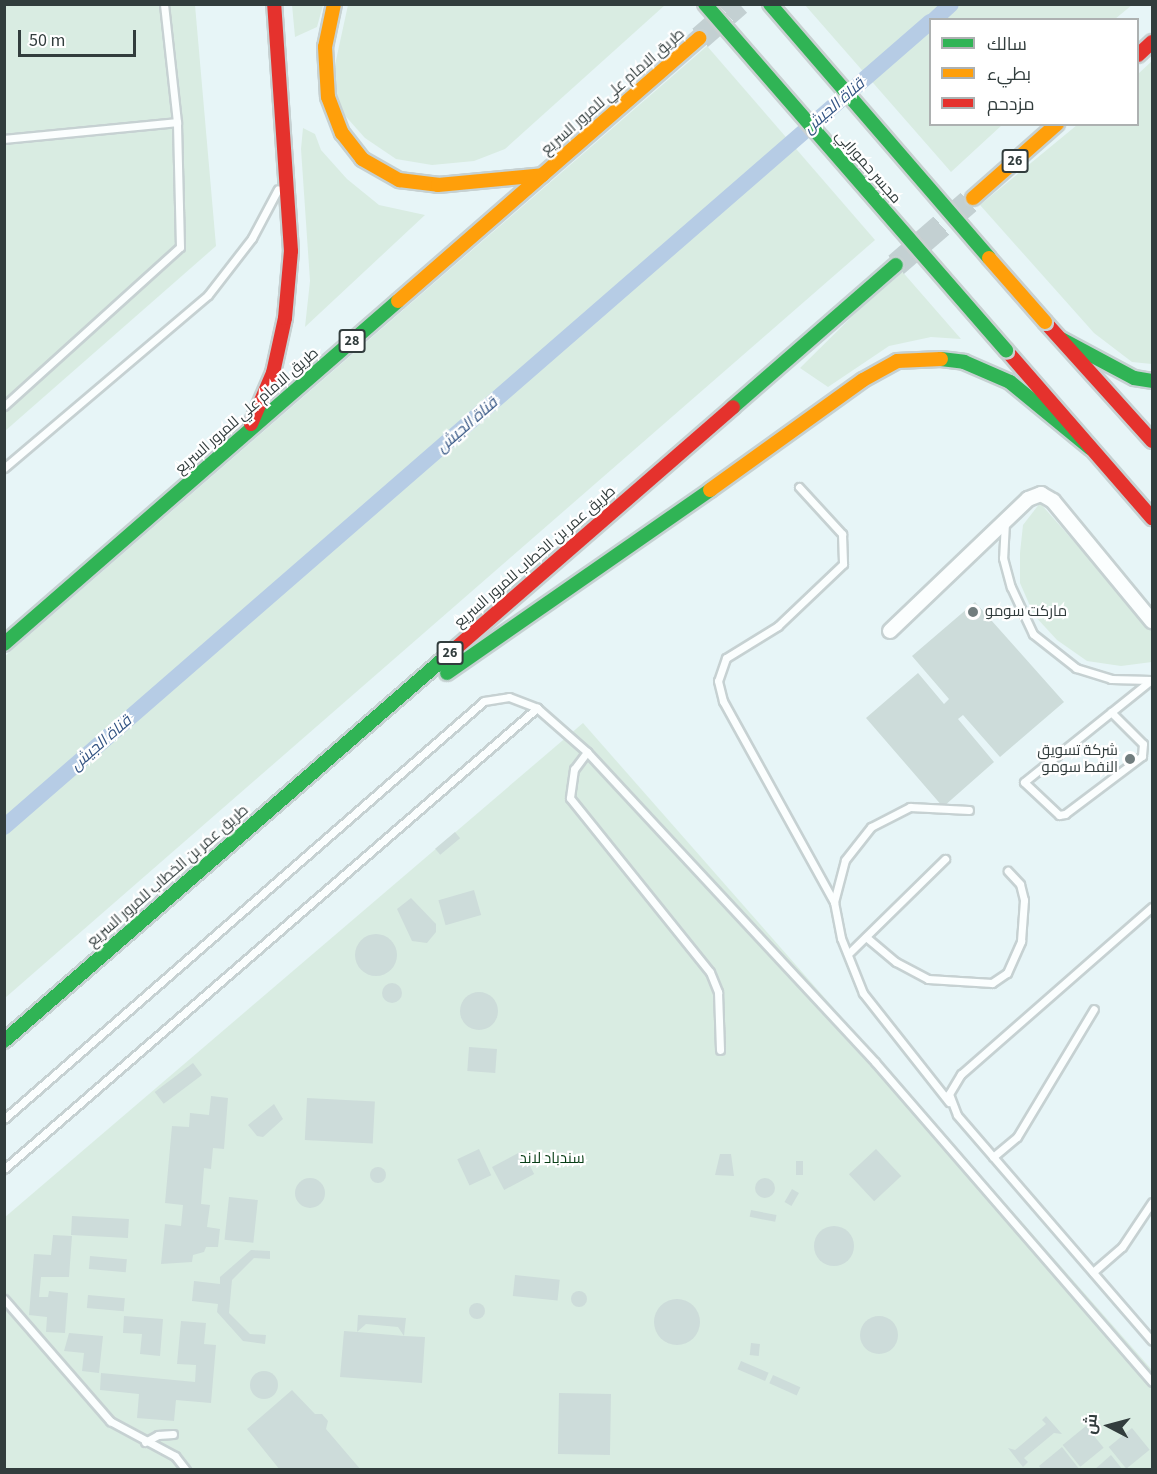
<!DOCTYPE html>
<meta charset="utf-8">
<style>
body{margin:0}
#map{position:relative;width:1157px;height:1474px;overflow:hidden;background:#e7f5f7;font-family:"Source Sans 3",Cairo,sans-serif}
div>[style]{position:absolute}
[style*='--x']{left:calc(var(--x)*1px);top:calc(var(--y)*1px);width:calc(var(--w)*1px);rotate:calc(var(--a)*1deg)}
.green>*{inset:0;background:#d9ece2}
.canal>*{height:16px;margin:-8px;padding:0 8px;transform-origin:8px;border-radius:8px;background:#b6cce5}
.building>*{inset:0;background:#cddcda;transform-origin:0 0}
.round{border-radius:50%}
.highway-tunnel>*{height:24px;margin-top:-12px;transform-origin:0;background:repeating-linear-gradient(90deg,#c3d0d2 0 24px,transparent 0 36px)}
.roads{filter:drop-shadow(2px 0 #c6d1d2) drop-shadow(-2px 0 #c6d1d2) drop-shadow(0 2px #c6d1d2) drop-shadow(0 -2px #c6d1d2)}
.lane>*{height:7px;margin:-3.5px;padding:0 3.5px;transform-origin:3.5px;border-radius:3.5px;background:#fbfefe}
.street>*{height:14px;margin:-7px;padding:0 7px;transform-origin:7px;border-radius:7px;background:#fbfefe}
.fast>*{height:14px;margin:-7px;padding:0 7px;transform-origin:7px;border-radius:7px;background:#30b455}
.slow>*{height:14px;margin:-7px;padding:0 7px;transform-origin:7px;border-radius:7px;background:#ff9f0a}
.jam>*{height:14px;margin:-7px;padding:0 7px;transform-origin:7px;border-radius:7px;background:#e5322d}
.bridges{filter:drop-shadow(2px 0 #c9d0d1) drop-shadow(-2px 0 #c9d0d1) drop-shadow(0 2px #c9d0d1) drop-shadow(0 -2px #c9d0d1)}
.fast-bridge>*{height:14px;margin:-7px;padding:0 7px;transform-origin:7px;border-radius:7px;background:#30b455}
.slow-bridge>*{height:14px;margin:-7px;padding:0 7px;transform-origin:7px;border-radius:7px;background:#ff9f0a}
.dots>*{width:16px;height:16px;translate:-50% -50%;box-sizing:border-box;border:3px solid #fff;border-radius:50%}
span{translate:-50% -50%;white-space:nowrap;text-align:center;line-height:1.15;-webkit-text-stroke:4.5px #fff;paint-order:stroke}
.shield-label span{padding:2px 4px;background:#fff;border:2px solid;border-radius:4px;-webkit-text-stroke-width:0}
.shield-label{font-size:14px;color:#323d3d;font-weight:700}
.street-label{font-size:15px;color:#323d3d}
.poi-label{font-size:15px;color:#323d3d}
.left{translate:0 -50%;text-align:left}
.right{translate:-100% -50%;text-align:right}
.park-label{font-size:15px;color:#083e16}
.water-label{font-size:16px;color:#335483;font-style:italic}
.frame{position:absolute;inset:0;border:6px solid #323d3d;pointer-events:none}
.legend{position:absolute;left:929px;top:18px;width:210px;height:108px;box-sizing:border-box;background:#fff;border:2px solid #adb1b1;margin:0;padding:8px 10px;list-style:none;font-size:18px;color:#323d3d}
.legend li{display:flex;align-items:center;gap:12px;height:30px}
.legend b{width:30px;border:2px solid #adb1b1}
.north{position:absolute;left:1079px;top:1396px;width:60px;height:60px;-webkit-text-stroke:4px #fff;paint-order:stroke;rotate:276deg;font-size:16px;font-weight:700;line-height:24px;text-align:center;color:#323d3d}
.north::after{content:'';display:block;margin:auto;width:21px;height:27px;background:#323d3d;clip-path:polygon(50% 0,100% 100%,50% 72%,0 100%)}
.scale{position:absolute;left:18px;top:30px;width:118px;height:27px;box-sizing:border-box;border:3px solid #323d3d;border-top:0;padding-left:8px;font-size:18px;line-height:21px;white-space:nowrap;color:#323d3d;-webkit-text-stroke:4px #fff;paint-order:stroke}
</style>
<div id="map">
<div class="green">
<i style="clip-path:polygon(4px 5px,195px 5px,216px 246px,5px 431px)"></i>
<i style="clip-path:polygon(292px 5px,323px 5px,317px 27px,295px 37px)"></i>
<i style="clip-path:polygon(348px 5px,665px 5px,505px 149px,474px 161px,432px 165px,396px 159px,365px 138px,340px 110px,333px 74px)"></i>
<i style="clip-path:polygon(805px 5px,1132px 5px,1115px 19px,930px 20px,930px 124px,1002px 125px,951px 172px)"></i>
<i style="clip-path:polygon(707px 46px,875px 240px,5px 998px,4px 657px)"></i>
<i style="clip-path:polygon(1152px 61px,1152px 364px,1132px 362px,1094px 333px,980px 205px,1077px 125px,1138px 124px,1138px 74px)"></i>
<i style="clip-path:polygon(303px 128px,315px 134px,321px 150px,347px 179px,379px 205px,425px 215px,305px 327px,310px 281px,301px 149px)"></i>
<i style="clip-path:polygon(900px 269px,961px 339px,931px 337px,889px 346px,828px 387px,800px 368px)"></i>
<i style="clip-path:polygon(1040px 503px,1152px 630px,1152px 662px,1121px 666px,1087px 661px,1057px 640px,1034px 615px,1020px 583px,1020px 553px,1023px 525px)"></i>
<i style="clip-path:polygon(583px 723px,1152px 1370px,1152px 1469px,5px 1469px,4px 1218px)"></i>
</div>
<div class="canal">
<i style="--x:934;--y:20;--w:23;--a:-43"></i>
<i style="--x:4;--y:827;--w:1227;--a:-41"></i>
</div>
<div class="building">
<i style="clip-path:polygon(975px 602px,1064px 702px,1000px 757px,963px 715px,958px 719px,994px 762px,943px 807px,866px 718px,918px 673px,944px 704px,949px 699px,912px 656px)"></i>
<i style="left:455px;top:832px;width:8px;height:26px;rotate:50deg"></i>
<i style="left:474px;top:890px;width:26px;height:37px;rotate:74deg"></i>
<i style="clip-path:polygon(411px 898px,436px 924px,436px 932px,427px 943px,412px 941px,397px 909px)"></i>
<i class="round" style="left:355px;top:934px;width:42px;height:42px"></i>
<i class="round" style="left:382px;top:983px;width:20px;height:20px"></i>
<i class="round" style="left:460px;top:992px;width:38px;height:38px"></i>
<i style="left:469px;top:1047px;width:28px;height:24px;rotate:4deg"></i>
<i style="left:193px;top:1063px;width:15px;height:48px;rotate:53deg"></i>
<i style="clip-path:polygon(211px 1096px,228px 1098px,224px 1149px,213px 1148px,211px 1169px,204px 1168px,201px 1204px,210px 1205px,207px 1227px,220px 1229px,218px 1247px,206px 1247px,204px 1252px,193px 1255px,192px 1262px,161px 1264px,165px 1224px,181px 1226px,183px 1205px,165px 1203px,172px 1126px,189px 1127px,190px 1113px,209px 1115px)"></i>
<i style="left:307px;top:1098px;width:68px;height:42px;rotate:3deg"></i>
<i style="clip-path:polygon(274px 1104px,283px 1119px,263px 1137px,257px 1136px,248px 1125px)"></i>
<i style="left:479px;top:1149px;width:29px;height:24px;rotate:65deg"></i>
<i style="left:876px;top:1149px;width:37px;height:37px;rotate:47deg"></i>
<i style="left:522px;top:1151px;width:26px;height:34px;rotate:62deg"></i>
<i style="clip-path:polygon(720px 1154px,731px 1154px,734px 1176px,715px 1175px)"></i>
<i style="left:796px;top:1161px;width:7px;height:14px"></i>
<i class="round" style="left:370px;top:1167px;width:16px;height:16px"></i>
<i class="round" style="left:755px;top:1178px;width:20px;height:20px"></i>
<i class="round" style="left:295px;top:1178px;width:30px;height:30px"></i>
<i style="left:792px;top:1189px;width:8px;height:15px;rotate:30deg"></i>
<i style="left:229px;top:1197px;width:29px;height:43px;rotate:6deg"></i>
<i style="left:751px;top:1210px;width:26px;height:7px;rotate:11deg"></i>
<i style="left:72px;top:1216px;width:57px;height:19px;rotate:3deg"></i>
<i class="round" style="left:814px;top:1226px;width:40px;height:40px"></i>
<i style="clip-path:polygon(53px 1235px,72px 1236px,69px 1277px,41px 1277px,39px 1297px,48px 1297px,49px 1291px,68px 1293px,65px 1333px,46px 1332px,47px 1317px,29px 1315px,34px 1254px,51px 1255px)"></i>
<i style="clip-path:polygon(251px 1250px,270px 1251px,270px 1259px,254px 1258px,232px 1280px,229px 1313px,250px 1334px,266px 1335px,265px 1344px,243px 1341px,217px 1312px,218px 1304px,192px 1301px,194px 1281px,220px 1284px,220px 1277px)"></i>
<i style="left:90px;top:1256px;width:37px;height:13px;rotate:5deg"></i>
<i style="left:515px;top:1275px;width:45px;height:21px;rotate:6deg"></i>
<i class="round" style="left:571px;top:1291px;width:16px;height:16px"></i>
<i style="left:88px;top:1295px;width:37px;height:13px;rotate:5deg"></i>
<i class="round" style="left:654px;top:1299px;width:46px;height:46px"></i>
<i class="round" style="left:469px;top:1303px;width:16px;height:16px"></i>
<i style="clip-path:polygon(evenodd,358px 1315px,406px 1318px,404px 1336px,425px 1337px,422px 1383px,340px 1377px,344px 1331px,357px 1332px,358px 1315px,366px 1324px,398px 1327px,404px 1336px,357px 1332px,366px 1324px)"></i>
<i style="clip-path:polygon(124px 1316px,163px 1319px,160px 1356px,140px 1354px,142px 1334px,123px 1333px)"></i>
<i class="round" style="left:860px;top:1316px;width:38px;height:38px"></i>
<i style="clip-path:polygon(181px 1321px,206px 1323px,204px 1344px,216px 1345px,211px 1403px,176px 1400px,174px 1421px,137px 1418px,139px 1394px,100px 1390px,101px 1373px,195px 1382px,196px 1365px,177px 1364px)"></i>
<i style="clip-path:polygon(69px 1333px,103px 1336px,99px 1373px,82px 1371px,84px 1353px,64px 1351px)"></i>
<i style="left:751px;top:1343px;width:9px;height:12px;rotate:6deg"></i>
<i style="left:741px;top:1361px;width:30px;height:9px;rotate:23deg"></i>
<i class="round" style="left:250px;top:1371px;width:28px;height:28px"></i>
<i style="left:773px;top:1375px;width:30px;height:9px;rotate:24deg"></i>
<i style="clip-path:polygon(292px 1390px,315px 1414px,322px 1414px,328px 1421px,326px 1429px,361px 1470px,280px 1470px,247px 1429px)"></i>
<i style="left:559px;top:1393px;width:52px;height:61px;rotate:1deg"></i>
<i style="clip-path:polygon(1046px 1416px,1062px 1434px,1054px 1433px,1024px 1458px,1028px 1462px,1023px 1467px,1008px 1448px,1015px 1450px,1046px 1424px,1042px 1420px)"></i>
<i style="left:1086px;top:1426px;width:28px;height:30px;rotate:51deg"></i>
<i style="left:1132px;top:1428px;width:28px;height:30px;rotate:51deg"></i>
<i style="clip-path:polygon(1062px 1447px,1080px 1470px,1042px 1470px,1039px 1466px)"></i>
<i style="clip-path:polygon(1111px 1455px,1123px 1470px,1094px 1470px)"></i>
</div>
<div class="highway-tunnel">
<i style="--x:700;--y:38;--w:52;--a:-41.1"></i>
<i style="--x:896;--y:265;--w:102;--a:-41"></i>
</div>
<div class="roads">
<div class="lane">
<i style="--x:4;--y:139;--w:174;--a:-5.6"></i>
<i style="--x:4;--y:406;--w:237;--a:-42.1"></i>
<i style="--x:180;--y:247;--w:125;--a:-91.4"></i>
<i style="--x:177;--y:122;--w:119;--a:-96.3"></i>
<i style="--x:4;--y:468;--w:267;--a:-40.3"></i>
<i style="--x:208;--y:295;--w:72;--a:-52.3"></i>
<i style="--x:252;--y:238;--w:55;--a:-62"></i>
<i style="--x:799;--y:487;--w:64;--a:47.5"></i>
<i style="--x:842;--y:534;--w:30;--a:88"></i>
<i style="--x:843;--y:564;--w:90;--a:136.4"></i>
<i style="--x:778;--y:626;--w:61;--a:148.4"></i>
<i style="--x:726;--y:658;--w:24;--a:109"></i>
<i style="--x:718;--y:681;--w:21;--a:76"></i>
<i style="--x:723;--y:701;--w:230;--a:61.1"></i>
<i style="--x:1005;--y:522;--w:36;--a:93"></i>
<i style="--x:1003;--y:558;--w:30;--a:75"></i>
<i style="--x:1011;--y:587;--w:52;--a:64.9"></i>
<i style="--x:1033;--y:634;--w:55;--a:38.3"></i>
<i style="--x:1076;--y:668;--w:37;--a:17"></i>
<i style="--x:1111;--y:679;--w:40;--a:1.4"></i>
<i style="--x:1111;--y:712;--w:45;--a:45"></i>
<i style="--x:1143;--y:744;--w:12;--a:95"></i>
<i style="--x:1142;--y:756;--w:96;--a:143"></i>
<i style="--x:1065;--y:814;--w:6;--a:171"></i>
<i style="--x:1059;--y:815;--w:48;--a:-136.7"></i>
<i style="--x:1024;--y:782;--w:161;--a:-38.7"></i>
<i style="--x:587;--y:752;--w:21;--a:127"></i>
<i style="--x:574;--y:769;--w:29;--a:98"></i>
<i style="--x:570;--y:798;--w:223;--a:51.2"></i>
<i style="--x:710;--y:972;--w:22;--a:68"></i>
<i style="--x:718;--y:992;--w:58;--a:88"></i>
<i style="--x:1152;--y:907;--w:254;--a:138.8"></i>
<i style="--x:961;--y:1074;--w:23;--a:121"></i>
<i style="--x:949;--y:1094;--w:22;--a:69"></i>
<i style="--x:957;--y:1115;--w:298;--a:49.2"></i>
<i style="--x:866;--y:937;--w:39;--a:40"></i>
<i style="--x:896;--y:962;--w:36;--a:28"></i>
<i style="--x:928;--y:979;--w:64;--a:3.6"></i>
<i style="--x:992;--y:983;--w:18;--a:-34"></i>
<i style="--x:1007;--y:973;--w:35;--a:-66"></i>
<i style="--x:1021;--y:941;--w:41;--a:-85.8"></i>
<i style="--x:1024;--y:900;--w:16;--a:-104"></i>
<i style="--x:1020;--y:884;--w:18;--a:-133"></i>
<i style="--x:848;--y:954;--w:136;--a:-44.4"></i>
<i style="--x:949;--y:1102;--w:139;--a:-128.3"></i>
<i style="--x:863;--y:993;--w:59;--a:-111.8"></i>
<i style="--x:841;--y:938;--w:37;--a:-101"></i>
<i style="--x:834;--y:902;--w:43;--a:-75.3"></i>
<i style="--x:845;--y:860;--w:42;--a:-51.8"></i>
<i style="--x:871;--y:827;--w:44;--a:-27.1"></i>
<i style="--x:910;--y:807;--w:59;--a:2.9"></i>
<i style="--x:4;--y:1119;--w:636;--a:-41.05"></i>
<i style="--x:484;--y:701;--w:25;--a:-9"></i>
<i style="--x:509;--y:697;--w:30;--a:21"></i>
<i style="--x:537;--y:708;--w:67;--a:41.3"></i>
<i style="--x:587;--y:752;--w:423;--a:47.1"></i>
<i style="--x:875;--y:1062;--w:423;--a:49.1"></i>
<i style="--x:993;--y:1157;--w:31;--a:-40"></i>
<i style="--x:1017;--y:1137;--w:149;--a:-59"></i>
<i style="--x:4;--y:1169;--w:705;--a:-40.86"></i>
<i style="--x:1093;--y:1272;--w:38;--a:-41"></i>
<i style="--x:1122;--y:1247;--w:54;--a:-56.3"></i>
<i style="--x:4;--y:1299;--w:162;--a:49"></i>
<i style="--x:110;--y:1421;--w:74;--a:28.3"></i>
<i style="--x:175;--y:1456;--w:18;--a:52"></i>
<i style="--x:145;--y:1442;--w:15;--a:-28"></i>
<i style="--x:158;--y:1435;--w:15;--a:-4"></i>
</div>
<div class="street">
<i style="--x:890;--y:631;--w:191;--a:-43.7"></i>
<i style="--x:1028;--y:499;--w:14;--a:-21"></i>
<i style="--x:1041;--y:494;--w:14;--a:30"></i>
<i style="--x:1053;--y:501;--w:156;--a:50.5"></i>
</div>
<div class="fast">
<i style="--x:1061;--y:339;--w:83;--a:28.1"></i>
<i style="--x:1134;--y:378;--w:18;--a:9"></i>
<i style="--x:941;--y:359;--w:23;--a:7"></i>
<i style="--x:964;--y:362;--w:50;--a:23.5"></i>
<i style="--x:1010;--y:382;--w:104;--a:39.5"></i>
<i style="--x:733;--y:407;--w:216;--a:-41.1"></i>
<i style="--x:4;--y:644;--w:522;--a:-41.04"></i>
<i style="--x:447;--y:673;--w:320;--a:-34.8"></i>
<i style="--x:4;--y:1041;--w:599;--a:-41.01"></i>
</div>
<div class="slow">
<i style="--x:334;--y:4;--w:44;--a:101.8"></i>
<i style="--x:325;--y:47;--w:50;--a:86.6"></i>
<i style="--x:328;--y:97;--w:39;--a:69"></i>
<i style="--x:342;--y:133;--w:33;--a:52"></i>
<i style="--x:362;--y:159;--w:43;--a:29.6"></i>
<i style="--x:399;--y:180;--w:39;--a:7"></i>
<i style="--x:438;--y:185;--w:105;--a:-5.4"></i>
<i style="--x:973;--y:198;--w:112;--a:-41.4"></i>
<i style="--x:398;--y:301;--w:400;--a:-41.1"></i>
<i style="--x:710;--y:490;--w:188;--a:-35.7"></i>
<i style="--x:863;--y:380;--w:39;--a:-29"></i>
<i style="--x:897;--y:361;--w:44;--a:-2.6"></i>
</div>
<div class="jam">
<i style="--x:1138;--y:55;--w:19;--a:-43"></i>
<i style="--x:1045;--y:322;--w:160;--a:48"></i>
<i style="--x:1006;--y:350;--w:223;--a:49"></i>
<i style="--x:251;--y:424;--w:56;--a:-66.7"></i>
<i style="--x:273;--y:373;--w:56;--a:-77.7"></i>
<i style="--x:285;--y:318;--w:67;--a:-84.9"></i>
<i style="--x:291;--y:251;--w:248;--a:-93.9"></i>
<i style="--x:456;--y:648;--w:367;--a:-41"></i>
</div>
</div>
<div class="bridges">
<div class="fast-bridge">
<i style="--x:705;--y:4;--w:459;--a:49"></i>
<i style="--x:770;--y:4;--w:335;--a:49.2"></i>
</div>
<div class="slow-bridge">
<i style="--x:989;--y:258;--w:85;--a:48.8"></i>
</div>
</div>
<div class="dots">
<i style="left:973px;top:612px;background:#717d7e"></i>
<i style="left:1130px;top:759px;background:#717d7e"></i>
</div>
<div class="shield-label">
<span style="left:1015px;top:161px">26</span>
<span style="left:352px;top:341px">28</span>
<span style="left:450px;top:653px">26</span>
</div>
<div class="street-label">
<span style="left:613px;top:92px;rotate:-41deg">طريق الامام علي للمرور السريع</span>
<span style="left:868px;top:167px;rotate:49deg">مجسر حمورابي</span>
<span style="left:247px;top:411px;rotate:-41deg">طريق الامام علي للمرور السريع</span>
<span style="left:535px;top:557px;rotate:-41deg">طريق عمر بن الخطاب للمرور السريع</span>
<span style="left:168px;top:876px;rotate:-41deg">طريق عمر بن الخطاب للمرور السريع</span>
</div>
<div class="poi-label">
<span class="left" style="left:985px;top:612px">ماركت سومو</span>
<span class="right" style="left:1118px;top:759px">شركة تسويق<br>النفط سومو</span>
</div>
<div class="park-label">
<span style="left:552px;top:1159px">سندباد لاند</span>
</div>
<div class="water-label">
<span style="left:834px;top:106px;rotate:-41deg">قناة الجيش</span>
<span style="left:467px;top:425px;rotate:-41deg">قناة الجيش</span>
<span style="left:101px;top:743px;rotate:-41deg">قناة الجيش</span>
</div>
<div class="frame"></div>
<ul class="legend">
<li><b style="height:8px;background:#30b455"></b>سالك</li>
<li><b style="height:8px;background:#ff9f0a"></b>بطيء</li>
<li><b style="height:8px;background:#e5322d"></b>مزدحم</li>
</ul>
<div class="north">ش</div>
<div class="scale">50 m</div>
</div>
